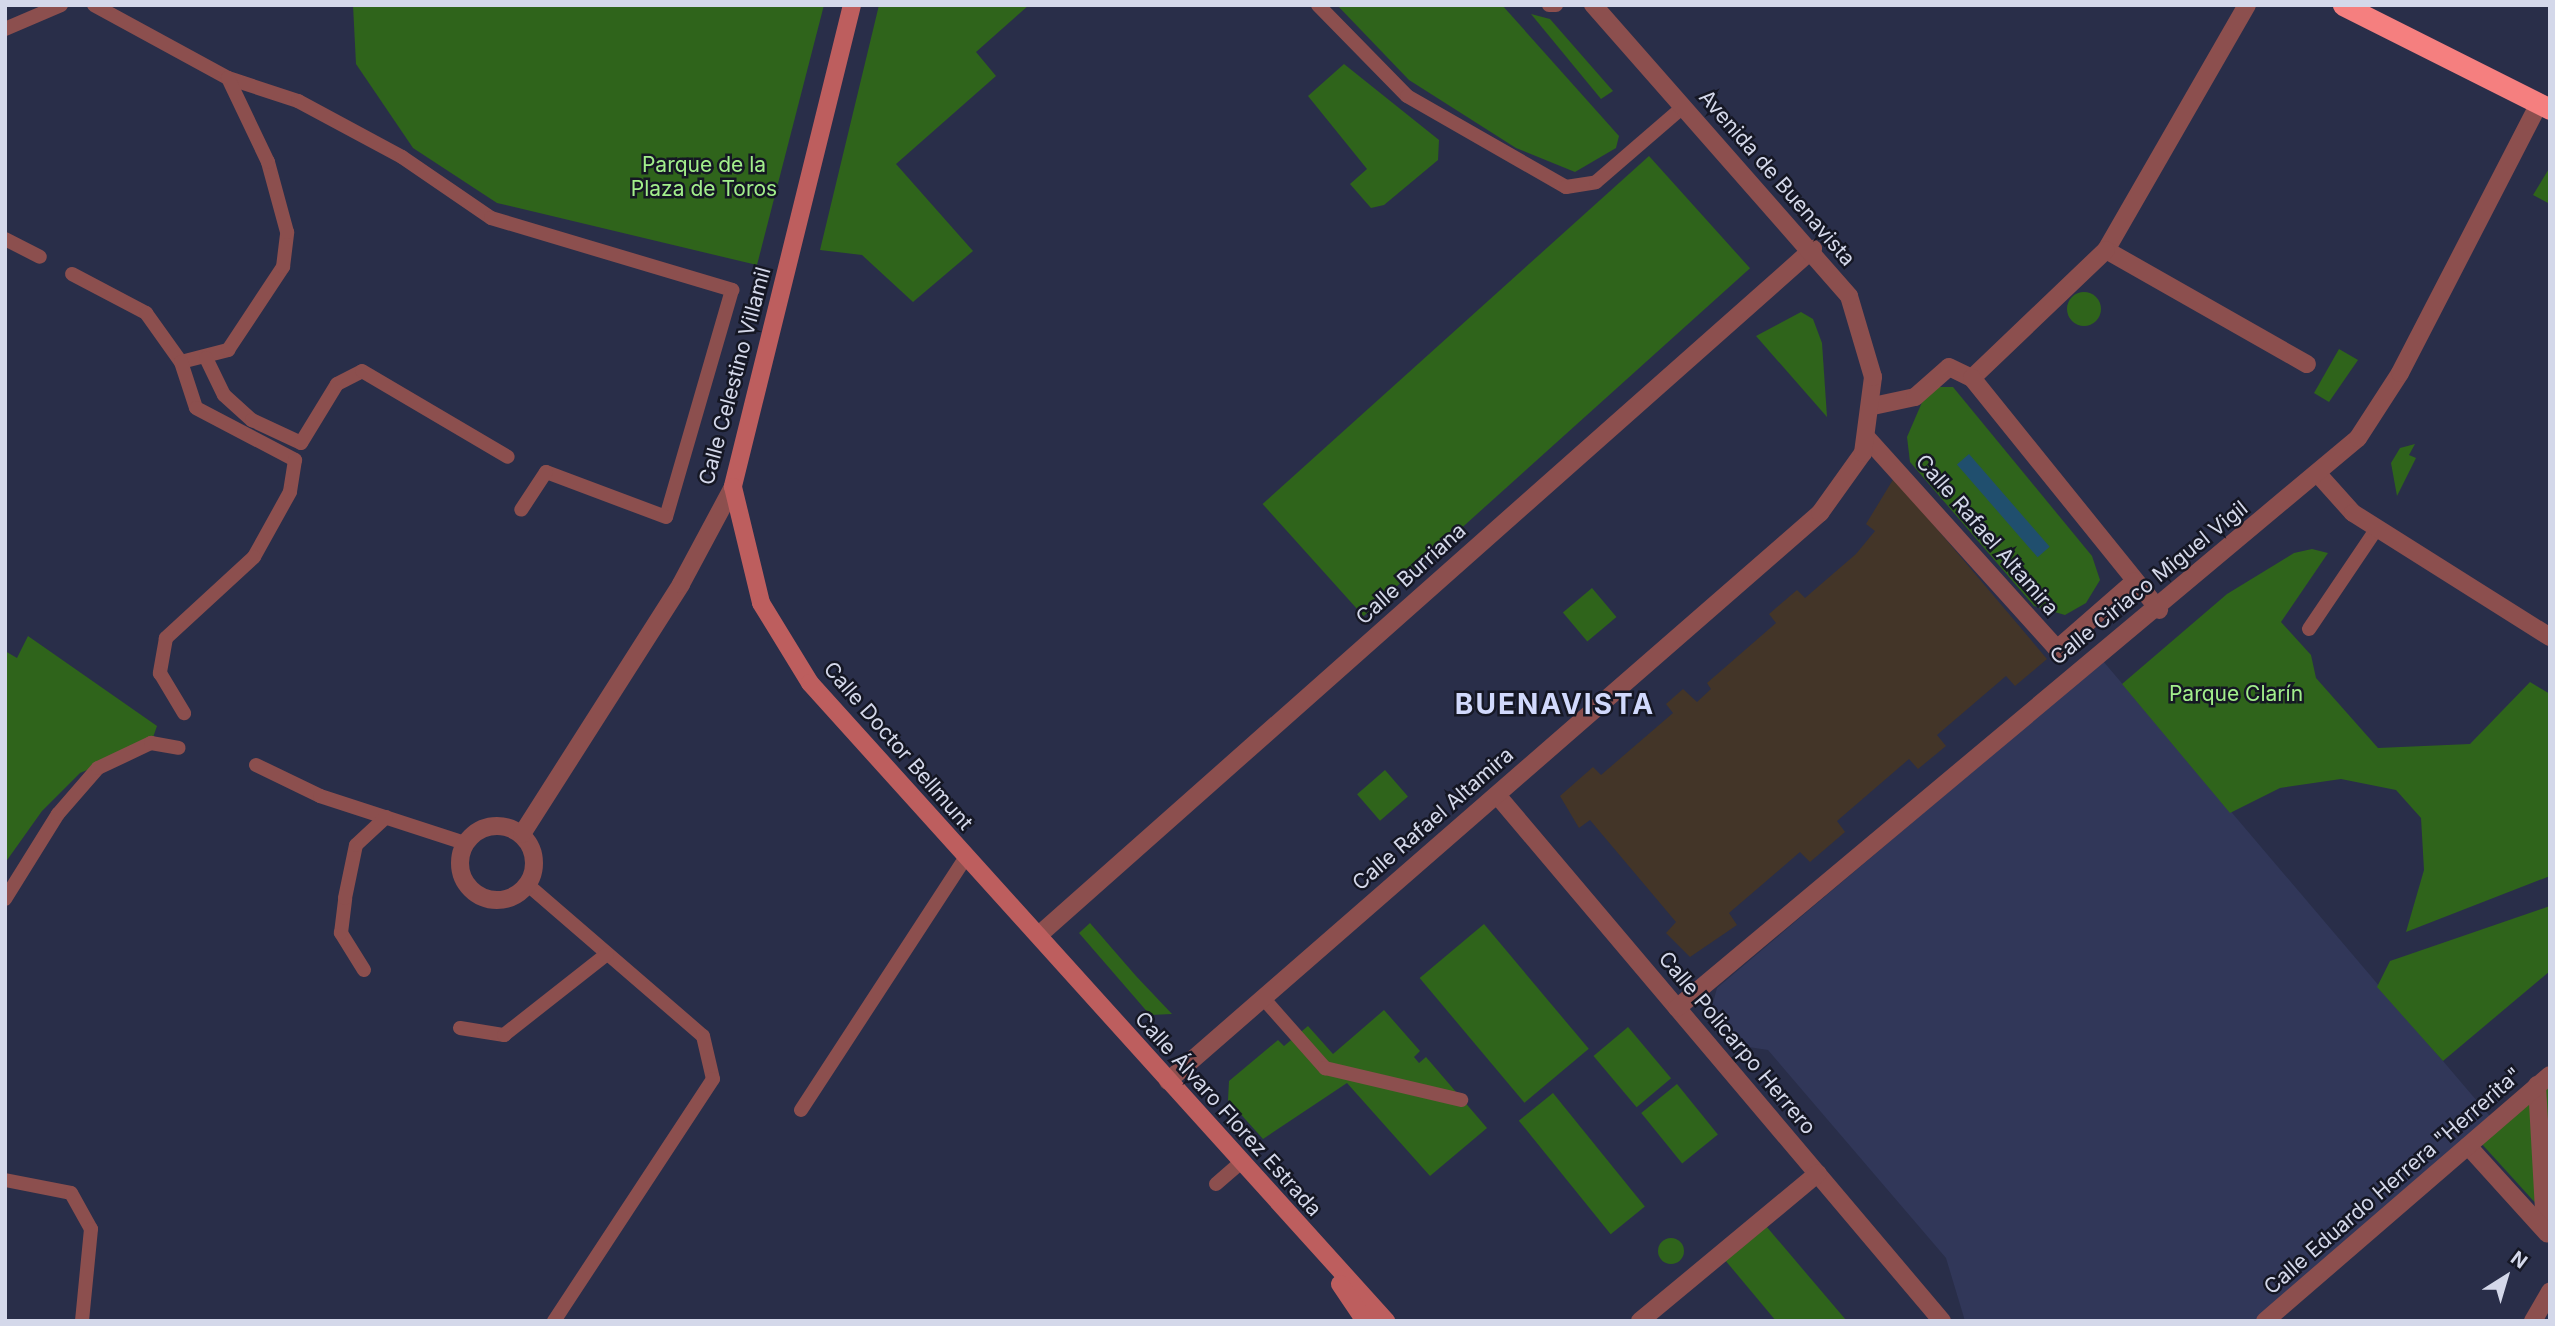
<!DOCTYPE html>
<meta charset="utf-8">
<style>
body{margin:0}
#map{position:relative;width:2555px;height:1326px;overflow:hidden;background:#292e49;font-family:Inter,sans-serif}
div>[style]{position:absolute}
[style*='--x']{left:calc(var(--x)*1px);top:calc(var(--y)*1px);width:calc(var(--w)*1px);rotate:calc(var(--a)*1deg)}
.built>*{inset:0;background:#313759}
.education>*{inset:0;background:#433528}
.green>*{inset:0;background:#2f641b;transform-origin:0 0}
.round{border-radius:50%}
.water>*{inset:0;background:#204f6e;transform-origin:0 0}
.lane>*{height:14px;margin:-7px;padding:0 7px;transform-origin:7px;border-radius:7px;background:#8c4f4e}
.street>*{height:18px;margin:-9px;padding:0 9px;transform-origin:9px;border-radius:9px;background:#8c4f4e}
.street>.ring{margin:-9px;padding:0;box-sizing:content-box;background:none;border:18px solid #8c4f4e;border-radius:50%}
.secondary>*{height:18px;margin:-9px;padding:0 9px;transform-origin:9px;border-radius:9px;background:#bd5e5e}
.highway>*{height:21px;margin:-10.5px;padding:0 10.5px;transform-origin:10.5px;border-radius:10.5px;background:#f57f7f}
span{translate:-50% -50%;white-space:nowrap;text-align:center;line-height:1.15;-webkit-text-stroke:5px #151724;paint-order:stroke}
.park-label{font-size:21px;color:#a2ee8b}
.street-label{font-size:21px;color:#d4d8ea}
.district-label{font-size:28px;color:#d1d9fc;font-weight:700;letter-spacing:2px}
.frame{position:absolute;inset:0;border:7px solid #d4d8ea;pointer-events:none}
.north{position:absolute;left:2471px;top:1242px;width:70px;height:70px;-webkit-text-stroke:5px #151724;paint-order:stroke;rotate:37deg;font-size:19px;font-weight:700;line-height:28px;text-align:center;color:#d4d8ea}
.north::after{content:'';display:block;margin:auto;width:24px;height:32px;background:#d4d8ea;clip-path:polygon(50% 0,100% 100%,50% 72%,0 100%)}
</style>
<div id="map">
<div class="built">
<i style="clip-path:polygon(2103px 661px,2494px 1121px,2263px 1321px,1965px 1321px,1946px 1258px,1768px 1050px,1742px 1046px,1721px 1032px,1711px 1010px,1717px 988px)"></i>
</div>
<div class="education">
<i style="clip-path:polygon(1894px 478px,2047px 659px,2015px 686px,2006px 676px,1937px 735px,1946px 746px,1918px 769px,1909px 759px,1837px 821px,1845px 832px,1810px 862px,1800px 852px,1729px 913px,1737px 925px,1690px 957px,1666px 933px,1676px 922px,1590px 820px,1579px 828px,1560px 796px,1593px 767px,1601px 775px,1673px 713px,1666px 704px,1683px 689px,1697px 702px,1711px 689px,1707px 683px,1776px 623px,1769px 614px,1797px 590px,1805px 598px,1856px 554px,1875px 531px,1866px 524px)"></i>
</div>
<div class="green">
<i style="clip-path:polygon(353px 5px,824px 5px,757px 265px,497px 203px,413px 148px,356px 64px)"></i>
<i style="clip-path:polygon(879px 5px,1029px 5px,976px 52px,996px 76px,896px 164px,973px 251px,913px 302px,862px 255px,820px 250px)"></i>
<i style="clip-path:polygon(1337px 5px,1502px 5px,1619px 136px,1616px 148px,1575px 172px,1516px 148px,1409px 80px)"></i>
<i style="clip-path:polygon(1531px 14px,1550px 19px,1613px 91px,1601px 99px)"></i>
<i style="clip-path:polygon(1344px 64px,1439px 140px,1438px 160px,1384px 205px,1371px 208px,1350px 184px,1367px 169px,1308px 96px)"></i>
<i style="left:1649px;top:156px;width:151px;height:520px;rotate:48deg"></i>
<i style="clip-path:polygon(2550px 167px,2550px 204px,2533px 195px)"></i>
<i class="round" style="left:2067px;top:292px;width:34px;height:34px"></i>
<i style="clip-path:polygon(1801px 312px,1813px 319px,1822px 343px,1827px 417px,1756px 336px)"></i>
<i style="clip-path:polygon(2339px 349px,2358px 360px,2329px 402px,2314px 393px)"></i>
<i style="clip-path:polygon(1938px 387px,1953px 387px,2092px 556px,2100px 580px,2086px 603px,2065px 615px,2034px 606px,1910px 462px,1907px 437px,1923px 400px)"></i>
<i style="clip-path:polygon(2415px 444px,2409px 455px,2416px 458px,2397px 496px,2391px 463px,2400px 448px)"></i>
<i style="clip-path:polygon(2312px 549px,2328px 553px,2281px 622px,2311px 655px,2316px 678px,2378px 748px,2470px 744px,2530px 682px,2550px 694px,2550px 876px,2406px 932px,2424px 870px,2421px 818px,2396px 790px,2341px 779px,2280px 788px,2230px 813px,2122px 684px,2227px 594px,2294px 553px)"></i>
<i style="left:1592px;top:588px;width:38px;height:38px;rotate:50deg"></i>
<i style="clip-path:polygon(28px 636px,157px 726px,151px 743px,80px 773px,42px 811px,5px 863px,5px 651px,17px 658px)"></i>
<i style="left:1385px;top:770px;width:35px;height:37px;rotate:49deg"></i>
<i style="clip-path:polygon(2550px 906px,2550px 971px,2443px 1061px,2377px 987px,2390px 961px)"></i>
<i style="clip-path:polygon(1090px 923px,1136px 976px,1172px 1014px,1150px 1015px,1079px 933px)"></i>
<i style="left:1484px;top:924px;width:163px;height:84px;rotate:50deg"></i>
<i style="clip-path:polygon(1384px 1010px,1420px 1051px,1414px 1057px,1419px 1063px,1426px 1057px,1487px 1128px,1430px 1176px,1347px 1083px,1263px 1139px,1228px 1100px,1229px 1081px,1278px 1040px,1284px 1046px,1308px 1026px,1333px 1054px)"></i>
<i style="left:1628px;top:1027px;width:67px;height:45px;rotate:50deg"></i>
<i style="clip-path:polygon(2550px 1081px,2550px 1219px,2480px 1142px)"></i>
<i style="left:1677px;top:1084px;width:65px;height:46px;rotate:51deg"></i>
<i style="left:1553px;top:1093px;width:146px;height:44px;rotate:51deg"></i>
<i style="clip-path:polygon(1766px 1226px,1846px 1320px,1846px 1321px,1776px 1321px,1725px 1260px)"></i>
<i class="round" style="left:1658px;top:1238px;width:26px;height:26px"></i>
</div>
<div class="water">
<i style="left:1969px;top:454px;width:123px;height:16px;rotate:49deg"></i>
</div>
<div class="lane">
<i style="--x:94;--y:5;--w:153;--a:28.6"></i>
<i style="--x:228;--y:78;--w:74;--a:18.2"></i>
<i style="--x:298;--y:101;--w:118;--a:28.3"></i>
<i style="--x:402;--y:157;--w:108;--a:34.4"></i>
<i style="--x:491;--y:218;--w:252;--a:16.6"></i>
<i style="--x:732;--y:290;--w:236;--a:106.2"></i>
<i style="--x:666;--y:517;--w:128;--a:-159.4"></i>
<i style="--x:546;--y:472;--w:45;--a:123.3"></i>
<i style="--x:1318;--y:5;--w:127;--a:45.6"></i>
<i style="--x:1407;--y:96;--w:183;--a:29.8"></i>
<i style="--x:1566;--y:187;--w:30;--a:-9"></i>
<i style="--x:1596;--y:182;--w:116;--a:-40.8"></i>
<i style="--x:1549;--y:5;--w:7;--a:0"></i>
<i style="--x:5;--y:29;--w:61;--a:-23.2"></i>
<i style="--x:5;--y:239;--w:39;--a:27"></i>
<i style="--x:72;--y:274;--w:84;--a:27.8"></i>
<i style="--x:146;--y:313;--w:60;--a:54.5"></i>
<i style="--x:181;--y:362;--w:49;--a:-14.3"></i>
<i style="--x:228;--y:350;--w:100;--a:-56.5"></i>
<i style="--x:283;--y:267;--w:35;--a:-83"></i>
<i style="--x:287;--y:232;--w:73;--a:-105.2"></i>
<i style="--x:268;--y:162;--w:93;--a:-115.5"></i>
<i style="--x:206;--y:358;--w:41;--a:64.1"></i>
<i style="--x:224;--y:395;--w:38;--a:42"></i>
<i style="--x:252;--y:420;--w:54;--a:25.1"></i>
<i style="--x:301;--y:443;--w:69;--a:-58.6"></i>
<i style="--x:337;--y:384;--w:28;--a:-27"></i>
<i style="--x:362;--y:371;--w:169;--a:30.5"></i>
<i style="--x:181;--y:362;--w:48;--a:71.9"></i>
<i style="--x:196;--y:408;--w:112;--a:27.7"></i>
<i style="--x:295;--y:460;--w:32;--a:99"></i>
<i style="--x:290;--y:492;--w:74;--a:119"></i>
<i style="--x:254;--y:557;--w:120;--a:137.4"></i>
<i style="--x:166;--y:638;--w:36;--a:100"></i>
<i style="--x:160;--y:673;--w:47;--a:59"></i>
<i style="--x:2309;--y:629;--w:122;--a:-56"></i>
<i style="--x:256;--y:765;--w:71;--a:25.8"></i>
<i style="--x:320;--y:796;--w:152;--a:18"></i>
<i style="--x:528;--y:885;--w:231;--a:40.8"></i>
<i style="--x:703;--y:1036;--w:44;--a:76.9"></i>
<i style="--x:713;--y:1079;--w:290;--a:123.3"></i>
<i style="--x:5;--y:899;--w:100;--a:-58.1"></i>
<i style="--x:58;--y:814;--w:61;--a:-49"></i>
<i style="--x:98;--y:768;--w:59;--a:-25.3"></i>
<i style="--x:151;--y:743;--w:28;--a:10"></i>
<i style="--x:364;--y:970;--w:44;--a:-121.9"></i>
<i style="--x:341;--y:933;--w:35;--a:-83"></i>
<i style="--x:345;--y:898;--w:54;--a:-78.3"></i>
<i style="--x:356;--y:845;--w:41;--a:-43"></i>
<i style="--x:1263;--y:998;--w:94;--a:48.5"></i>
<i style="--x:1325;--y:1068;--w:140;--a:13.2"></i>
<i style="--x:460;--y:1028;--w:45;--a:9"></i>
<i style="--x:504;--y:1035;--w:131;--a:-38.2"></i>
<i style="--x:801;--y:1110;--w:301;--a:-56.9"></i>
<i style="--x:5;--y:1180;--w:67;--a:11.1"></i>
<i style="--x:71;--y:1193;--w:41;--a:60.9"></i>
<i style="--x:91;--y:1229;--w:92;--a:95.6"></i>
<i style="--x:1216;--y:1184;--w:33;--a:-41"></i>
</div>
<div class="street">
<i style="--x:2247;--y:5;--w:283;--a:119.9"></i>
<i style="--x:2106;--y:250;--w:231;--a:29.6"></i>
<i style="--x:1972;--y:378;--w:185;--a:-43.7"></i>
<i style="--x:1873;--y:406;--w:43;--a:-12.1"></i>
<i style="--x:1915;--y:397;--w:45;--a:-41.4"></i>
<i style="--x:1949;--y:367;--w:25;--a:26"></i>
<i style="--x:1972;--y:378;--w:298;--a:51.1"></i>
<i style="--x:1868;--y:439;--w:283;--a:48"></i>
<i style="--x:2057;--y:649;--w:103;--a:-41.1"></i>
<i style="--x:2318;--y:474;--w:52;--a:48.1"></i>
<i style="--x:2353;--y:513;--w:233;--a:32.2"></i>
<i style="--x:1497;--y:795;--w:689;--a:49.77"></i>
<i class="ring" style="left:460px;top:826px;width:56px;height:56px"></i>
<i style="--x:522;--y:834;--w:296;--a:-57.5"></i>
<i style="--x:681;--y:584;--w:110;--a:-61.8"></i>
<i style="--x:1040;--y:934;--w:1033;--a:-41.55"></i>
<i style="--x:1677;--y:1008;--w:888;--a:-39.93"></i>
<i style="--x:2358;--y:438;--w:77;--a:-57.1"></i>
<i style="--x:2400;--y:373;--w:303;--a:-62.7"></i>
<i style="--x:1168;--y:1081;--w:865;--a:-41.06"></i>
<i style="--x:1820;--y:513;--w:74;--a:-54.4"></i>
<i style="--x:1863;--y:453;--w:77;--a:-82.5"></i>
<i style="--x:1873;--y:377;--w:84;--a:-106.5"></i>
<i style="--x:1849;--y:296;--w:388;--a:-131.3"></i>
<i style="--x:2537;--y:1085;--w:145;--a:86.8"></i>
<i style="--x:2468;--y:1146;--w:118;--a:47.8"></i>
<i style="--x:1640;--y:1321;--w:231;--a:-39.7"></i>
<i style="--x:2265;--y:1321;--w:376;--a:-40.8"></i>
<i style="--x:2533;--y:1321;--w:34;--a:-60"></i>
</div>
<div class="secondary">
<i style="--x:852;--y:5;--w:496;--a:103.9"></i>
<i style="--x:733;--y:487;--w:119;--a:76.4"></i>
<i style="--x:761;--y:603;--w:94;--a:58.5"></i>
<i style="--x:810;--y:683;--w:860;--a:47.92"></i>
<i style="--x:1340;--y:1284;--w:45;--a:56"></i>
</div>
<div class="highway">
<i style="--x:2343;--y:5;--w:232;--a:26.7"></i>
</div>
<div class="park-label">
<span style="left:704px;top:177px">Parque de la<br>Plaza de Toros</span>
<span style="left:2236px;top:694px">Parque Clarín</span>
</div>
<div class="street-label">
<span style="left:1777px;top:178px;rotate:49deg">Avenida de Buenavista</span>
<span style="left:735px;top:376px;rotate:-75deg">Calle Celestino Villamil</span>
<span style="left:1987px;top:535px;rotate:49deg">Calle Rafael Altamira</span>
<span style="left:1411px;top:574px;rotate:-42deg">Calle Burriana</span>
<span style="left:2149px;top:583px;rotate:-39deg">Calle Ciriaco Miguel Vigil</span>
<span style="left:898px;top:746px;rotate:49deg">Calle Doctor Bellmunt</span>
<span style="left:1433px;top:819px;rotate:-41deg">Calle Rafael Altamira</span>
<span style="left:1737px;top:1043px;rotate:50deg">Calle Policarpo Herrero</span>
<span style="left:1228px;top:1114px;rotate:48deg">Calle Álvaro Florez Estrada</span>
<span style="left:2393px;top:1181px;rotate:-41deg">Calle Eduardo Herrera "Herrerita"</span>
</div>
<div class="district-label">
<span style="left:1555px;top:704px">BUENAVISTA</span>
</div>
<div class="frame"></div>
<div class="north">N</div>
</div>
